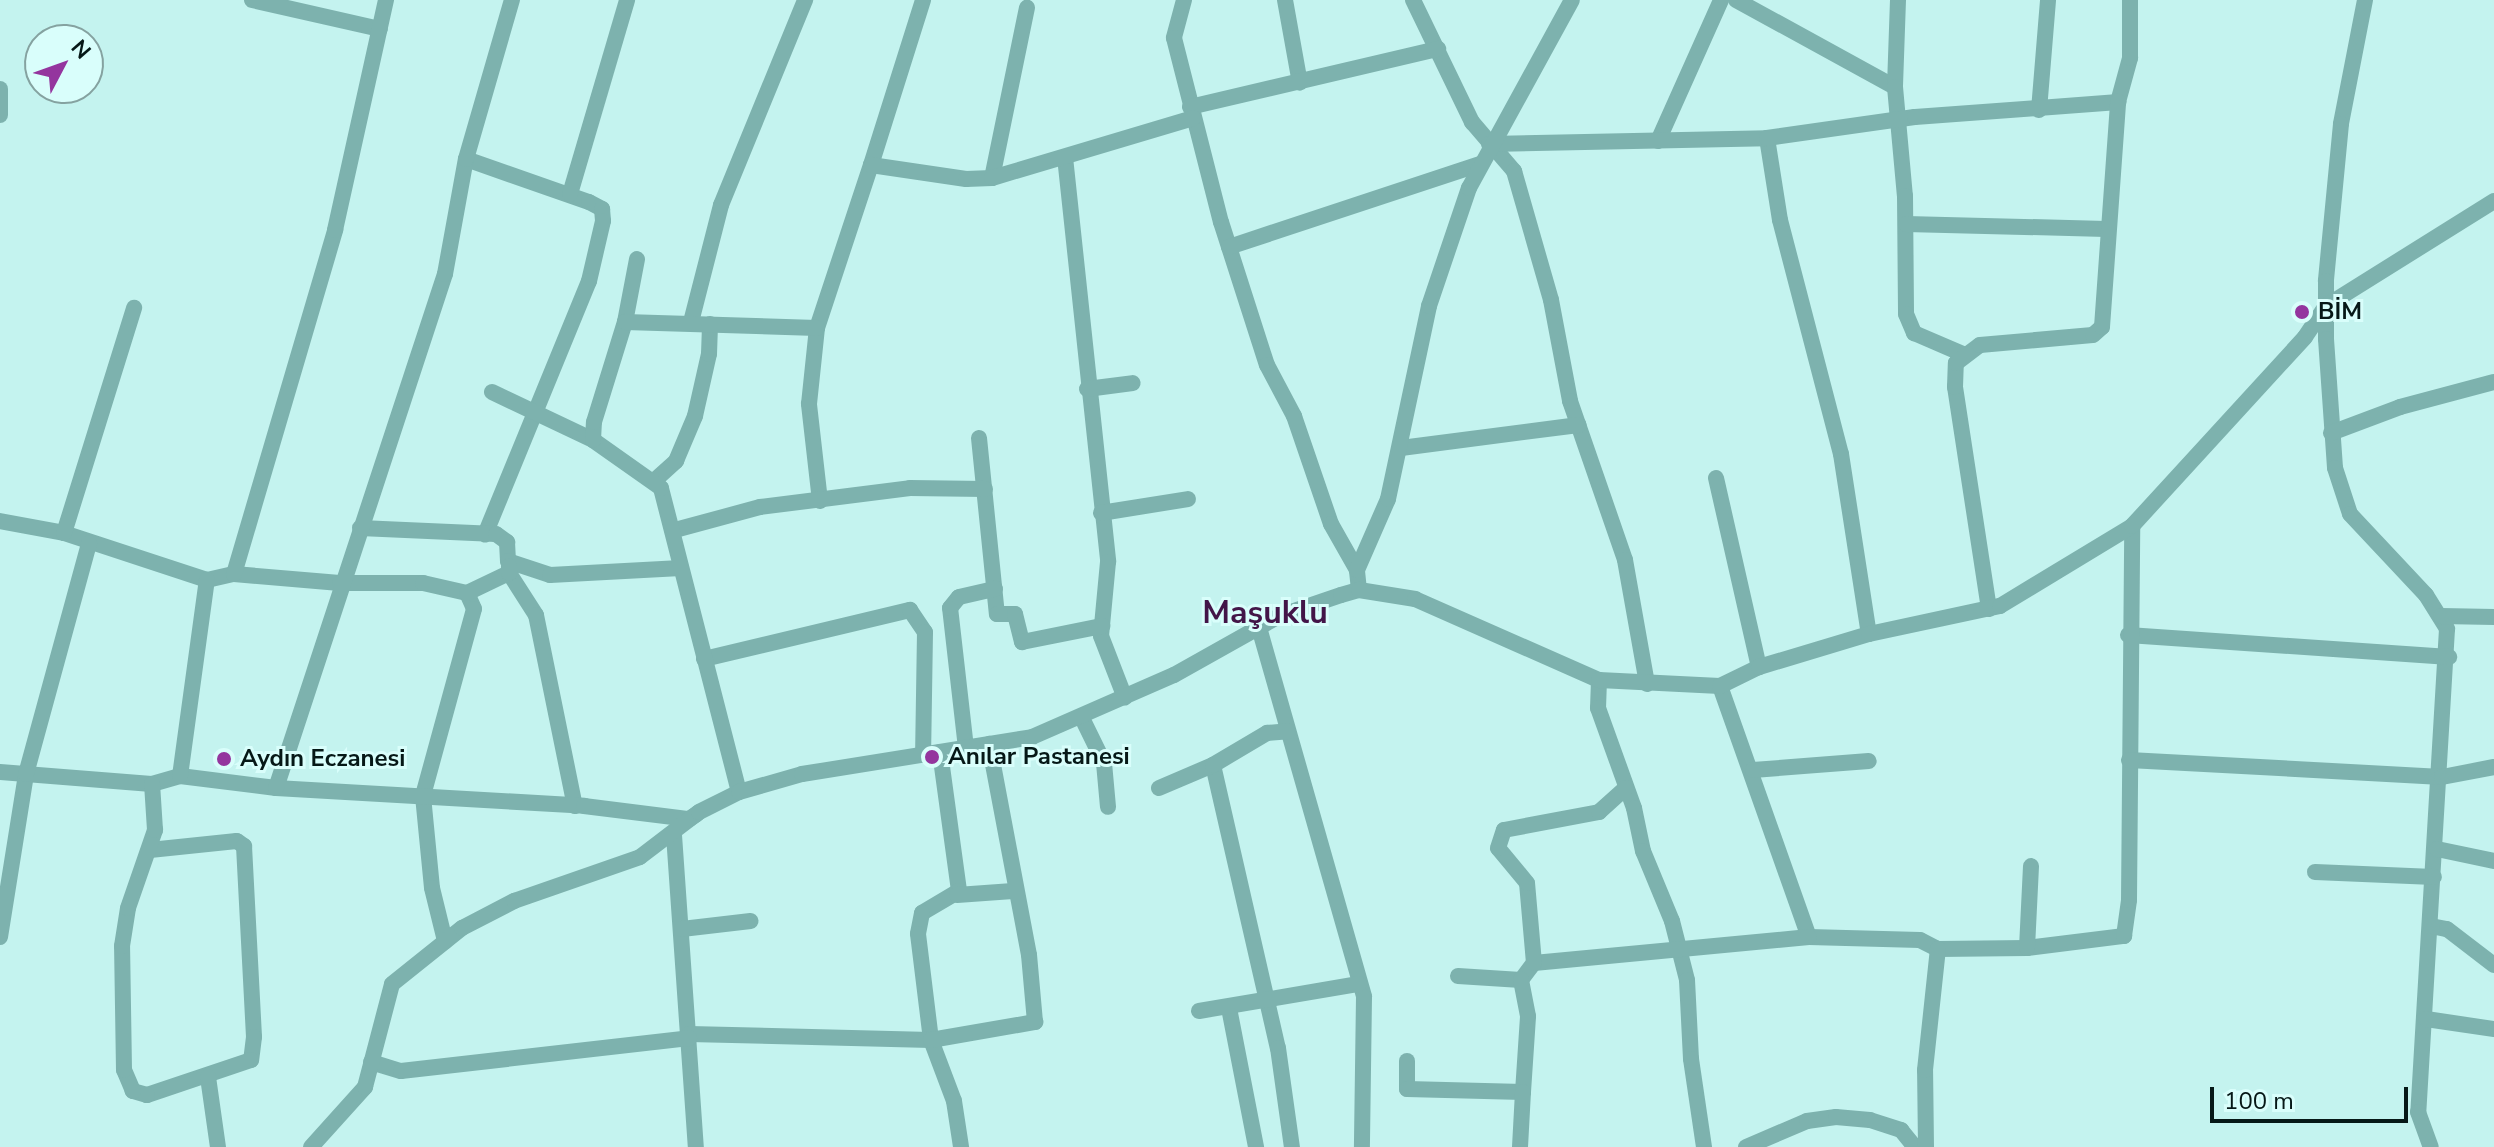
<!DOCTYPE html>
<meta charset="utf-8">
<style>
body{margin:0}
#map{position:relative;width:2494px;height:1147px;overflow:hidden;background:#c4f3ef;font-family:"Nunito Sans",sans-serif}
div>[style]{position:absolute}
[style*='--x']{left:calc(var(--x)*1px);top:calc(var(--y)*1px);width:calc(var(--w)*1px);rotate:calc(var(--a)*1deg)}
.minor>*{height:16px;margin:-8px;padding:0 8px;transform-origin:8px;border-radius:8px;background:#7db2ae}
.dots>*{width:22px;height:22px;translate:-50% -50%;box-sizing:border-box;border:4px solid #d9fefb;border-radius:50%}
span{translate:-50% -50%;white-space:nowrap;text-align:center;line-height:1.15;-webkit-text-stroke:6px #d9fefb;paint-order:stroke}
.poi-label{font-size:24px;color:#061817;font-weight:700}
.left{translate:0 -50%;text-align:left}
.district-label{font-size:32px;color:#431548;font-weight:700}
.north{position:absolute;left:24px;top:24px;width:80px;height:80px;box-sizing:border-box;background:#d9fefb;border:2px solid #85a2a0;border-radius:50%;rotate:49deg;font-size:22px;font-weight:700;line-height:32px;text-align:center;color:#061817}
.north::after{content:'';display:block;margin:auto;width:28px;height:36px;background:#94359e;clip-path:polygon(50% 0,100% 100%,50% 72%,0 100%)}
.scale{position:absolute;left:2210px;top:1087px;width:198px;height:36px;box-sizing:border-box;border:4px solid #061817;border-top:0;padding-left:10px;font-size:24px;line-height:28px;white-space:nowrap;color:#061817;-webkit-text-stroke:6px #d9fefb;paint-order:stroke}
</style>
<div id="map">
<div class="minor">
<i style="--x:252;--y:0;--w:131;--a:12.8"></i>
<i style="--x:1184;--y:0;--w:39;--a:105"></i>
<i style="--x:1174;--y:38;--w:190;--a:75.7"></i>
<i style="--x:1221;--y:222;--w:150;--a:72.2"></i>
<i style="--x:1267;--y:365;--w:58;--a:62.1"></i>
<i style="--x:1294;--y:416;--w:114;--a:71.1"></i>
<i style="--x:1331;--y:524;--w:53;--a:60.5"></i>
<i style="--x:1285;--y:0;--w:84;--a:79.8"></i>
<i style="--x:1413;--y:0;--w:136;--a:64.2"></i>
<i style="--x:1472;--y:122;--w:65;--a:49.4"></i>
<i style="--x:1514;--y:171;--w:134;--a:74"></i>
<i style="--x:1551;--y:300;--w:103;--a:79.3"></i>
<i style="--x:1570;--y:401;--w:168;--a:70.9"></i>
<i style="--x:1625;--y:560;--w:126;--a:79.9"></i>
<i style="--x:1736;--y:0;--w:181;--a:28.7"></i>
<i style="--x:1898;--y:0;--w:87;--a:92"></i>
<i style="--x:1895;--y:87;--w:109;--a:84.8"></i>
<i style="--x:1905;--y:196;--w:118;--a:89.5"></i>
<i style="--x:1906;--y:314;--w:21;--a:67"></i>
<i style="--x:1914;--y:333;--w:56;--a:23.3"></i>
<i style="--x:2365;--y:0;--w:126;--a:101"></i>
<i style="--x:2341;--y:124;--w:158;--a:95.5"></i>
<i style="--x:2326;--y:281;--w:58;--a:90"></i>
<i style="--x:2326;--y:339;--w:129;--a:86"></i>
<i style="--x:2335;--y:468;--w:48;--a:71.9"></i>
<i style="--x:2350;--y:514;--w:111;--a:46.8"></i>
<i style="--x:2426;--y:595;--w:40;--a:58"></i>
<i style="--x:2447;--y:629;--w:484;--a:93.4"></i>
<i style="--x:2418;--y:1112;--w:37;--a:70"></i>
<i style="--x:0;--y:89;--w:26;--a:90"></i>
<i style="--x:1190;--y:107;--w:255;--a:-13.2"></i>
<i style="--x:2039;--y:110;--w:110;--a:-85.3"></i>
<i style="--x:1767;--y:138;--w:83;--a:81"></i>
<i style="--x:1780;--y:220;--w:242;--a:75.4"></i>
<i style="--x:1841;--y:454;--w:182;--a:81.2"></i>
<i style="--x:1658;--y:141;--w:154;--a:-65.9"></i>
<i style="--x:1489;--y:144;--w:278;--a:-1.2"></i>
<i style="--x:1767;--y:138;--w:149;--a:-8.1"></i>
<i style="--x:1915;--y:117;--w:204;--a:-4.2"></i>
<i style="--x:2118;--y:102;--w:46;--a:-74.7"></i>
<i style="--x:2130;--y:58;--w:58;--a:-90"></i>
<i style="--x:1065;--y:157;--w:407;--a:83.9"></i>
<i style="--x:1108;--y:562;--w:74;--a:95.4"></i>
<i style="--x:1101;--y:636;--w:66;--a:68.8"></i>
<i style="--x:466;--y:159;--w:130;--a:19.3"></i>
<i style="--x:589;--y:202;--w:15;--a:28"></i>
<i style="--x:602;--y:209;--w:12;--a:85"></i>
<i style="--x:603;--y:221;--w:62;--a:103.1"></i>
<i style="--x:589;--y:281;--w:274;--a:112.3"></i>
<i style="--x:871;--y:165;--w:173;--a:-72.5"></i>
<i style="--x:992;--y:178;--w:174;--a:-78.4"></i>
<i style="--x:570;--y:194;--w:202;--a:-73.6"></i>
<i style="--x:1906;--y:224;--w:200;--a:1.4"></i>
<i style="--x:1229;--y:247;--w:264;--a:-18.3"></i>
<i style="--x:625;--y:322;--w:64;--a:-79.2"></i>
<i style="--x:691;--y:322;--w:121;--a:-75.6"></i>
<i style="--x:721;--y:205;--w:222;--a:-67.7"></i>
<i style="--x:1087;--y:389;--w:46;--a:-7.4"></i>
<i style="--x:492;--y:392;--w:112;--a:25.4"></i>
<i style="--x:2331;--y:433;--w:74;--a:-20.6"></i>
<i style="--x:2400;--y:407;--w:97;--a:-14.9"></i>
<i style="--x:979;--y:438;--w:177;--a:84.2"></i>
<i style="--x:997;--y:614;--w:18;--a:0"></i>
<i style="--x:1015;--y:614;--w:29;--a:76"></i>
<i style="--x:1022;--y:642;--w:82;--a:-11.3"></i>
<i style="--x:1401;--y:448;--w:179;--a:-7.4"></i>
<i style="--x:1716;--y:478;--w:194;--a:77.2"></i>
<i style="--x:654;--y:481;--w:30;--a:-42"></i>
<i style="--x:676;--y:461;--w:49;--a:-67.1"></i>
<i style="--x:695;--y:416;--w:64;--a:-77.3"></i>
<i style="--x:709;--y:354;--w:30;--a:-88"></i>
<i style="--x:820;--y:501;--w:98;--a:-96.5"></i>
<i style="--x:809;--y:404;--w:76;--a:-84"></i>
<i style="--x:817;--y:328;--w:172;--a:-71.7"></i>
<i style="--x:871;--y:165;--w:96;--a:8.4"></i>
<i style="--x:966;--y:179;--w:26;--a:-2"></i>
<i style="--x:992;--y:178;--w:210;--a:-16.6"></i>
<i style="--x:1101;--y:513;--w:88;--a:-9.1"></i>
<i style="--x:0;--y:521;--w:65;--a:10.6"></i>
<i style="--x:64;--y:533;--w:151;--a:18.2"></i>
<i style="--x:207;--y:580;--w:28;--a:-13"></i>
<i style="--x:234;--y:574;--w:106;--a:4.9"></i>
<i style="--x:340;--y:583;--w:83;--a:0"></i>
<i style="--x:423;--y:583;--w:45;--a:12.8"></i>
<i style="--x:467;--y:593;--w:17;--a:66"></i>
<i style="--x:474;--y:609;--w:194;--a:105.3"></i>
<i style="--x:423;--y:796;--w:92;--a:84.4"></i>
<i style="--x:432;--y:888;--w:55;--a:76.2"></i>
<i style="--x:360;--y:528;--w:136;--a:2.5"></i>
<i style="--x:496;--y:534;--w:14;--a:36"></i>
<i style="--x:507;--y:542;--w:19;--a:87"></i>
<i style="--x:508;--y:561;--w:44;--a:18.4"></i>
<i style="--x:550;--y:575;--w:131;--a:-3.1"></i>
<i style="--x:675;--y:530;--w:88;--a:-15.1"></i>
<i style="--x:760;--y:507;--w:151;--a:-7.2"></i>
<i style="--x:910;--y:488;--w:75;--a:0.8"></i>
<i style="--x:64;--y:533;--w:236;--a:-72.7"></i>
<i style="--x:509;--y:573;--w:50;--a:57.3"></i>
<i style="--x:536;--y:615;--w:195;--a:78.5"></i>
<i style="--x:234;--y:574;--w:359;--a:-73.6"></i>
<i style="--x:335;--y:230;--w:236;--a:-77.5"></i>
<i style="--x:1359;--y:590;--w:20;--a:-96"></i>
<i style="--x:1357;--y:570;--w:77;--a:-66.4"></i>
<i style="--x:1388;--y:499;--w:197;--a:-78"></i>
<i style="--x:1429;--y:306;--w:125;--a:-71.3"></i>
<i style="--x:1469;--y:188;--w:214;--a:-61.3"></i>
<i style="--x:467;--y:593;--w:47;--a:-25.5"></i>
<i style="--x:509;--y:573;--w:7;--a:-90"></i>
<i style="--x:1989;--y:609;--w:225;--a:-98.7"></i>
<i style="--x:1955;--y:387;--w:24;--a:-88"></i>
<i style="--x:1956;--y:363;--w:30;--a:-37"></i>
<i style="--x:1980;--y:345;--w:113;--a:-5.1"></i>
<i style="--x:2093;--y:335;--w:12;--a:-42"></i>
<i style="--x:2102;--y:327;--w:226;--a:-85.9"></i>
<i style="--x:2441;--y:616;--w:53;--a:1.1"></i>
<i style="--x:1260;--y:631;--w:380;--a:74.1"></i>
<i style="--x:1364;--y:997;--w:150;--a:90.8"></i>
<i style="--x:2128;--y:635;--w:322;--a:3.9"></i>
<i style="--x:704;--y:659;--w:212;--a:-13.4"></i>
<i style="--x:910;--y:610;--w:27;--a:56"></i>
<i style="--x:925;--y:632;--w:122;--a:90.9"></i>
<i style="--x:1599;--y:680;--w:28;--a:92"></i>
<i style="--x:1598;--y:708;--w:106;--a:70.2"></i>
<i style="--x:1634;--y:808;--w:44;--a:78.2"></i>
<i style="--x:1643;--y:851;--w:76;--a:67.5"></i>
<i style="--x:1672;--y:921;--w:61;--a:75.7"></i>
<i style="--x:1687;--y:980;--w:79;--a:87.1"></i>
<i style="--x:1691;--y:1059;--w:89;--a:81.6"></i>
<i style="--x:1720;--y:686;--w:266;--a:70.5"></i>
<i style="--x:1809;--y:937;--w:111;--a:1.5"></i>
<i style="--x:1920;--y:940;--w:20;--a:27"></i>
<i style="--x:1938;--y:949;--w:89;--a:-0.6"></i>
<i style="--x:2027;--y:948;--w:98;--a:-7.1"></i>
<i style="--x:2124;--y:936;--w:36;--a:-82"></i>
<i style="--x:2129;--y:900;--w:374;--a:-89.5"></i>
<i style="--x:1082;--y:718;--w:50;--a:63.9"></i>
<i style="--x:1104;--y:763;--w:44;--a:84.8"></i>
<i style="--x:966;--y:748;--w:141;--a:-96.5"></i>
<i style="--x:950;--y:608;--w:14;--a:-51"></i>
<i style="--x:959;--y:597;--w:37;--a:-13"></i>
<i style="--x:940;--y:752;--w:140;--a:82.2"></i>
<i style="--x:959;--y:891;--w:43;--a:149.3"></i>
<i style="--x:922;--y:913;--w:21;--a:101"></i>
<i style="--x:918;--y:934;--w:107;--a:83"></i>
<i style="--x:931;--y:1040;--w:65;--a:69.3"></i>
<i style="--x:954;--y:1101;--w:47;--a:81.3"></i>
<i style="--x:2129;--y:760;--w:313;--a:3.1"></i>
<i style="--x:2442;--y:777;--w:53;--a:-10.9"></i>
<i style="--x:1213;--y:765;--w:290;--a:77.1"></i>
<i style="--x:1278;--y:1048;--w:100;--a:82"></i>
<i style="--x:1753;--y:770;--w:116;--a:-4.4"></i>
<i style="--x:0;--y:772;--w:152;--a:4.5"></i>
<i style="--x:152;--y:784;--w:29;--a:-16"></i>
<i style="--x:180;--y:776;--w:97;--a:7.1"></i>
<i style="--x:276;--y:788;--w:309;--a:3.3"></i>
<i style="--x:584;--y:806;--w:106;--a:7.1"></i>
<i style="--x:689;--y:819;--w:9;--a:-32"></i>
<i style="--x:180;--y:776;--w:198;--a:-82.2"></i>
<i style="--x:276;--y:788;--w:541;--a:-71.8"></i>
<i style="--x:445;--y:274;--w:117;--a:-79.7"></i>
<i style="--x:466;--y:159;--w:166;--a:-73.9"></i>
<i style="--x:1159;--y:788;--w:59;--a:-23.1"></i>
<i style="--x:1213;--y:765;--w:63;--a:-30.7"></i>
<i style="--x:1267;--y:733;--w:21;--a:-5"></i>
<i style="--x:739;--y:792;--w:314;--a:-104.4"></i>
<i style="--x:661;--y:488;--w:83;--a:-144.8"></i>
<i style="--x:593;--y:440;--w:18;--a:-87"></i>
<i style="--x:594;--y:422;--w:105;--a:-72.8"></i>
<i style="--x:625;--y:322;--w:192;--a:1.8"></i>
<i style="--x:674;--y:835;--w:313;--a:86"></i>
<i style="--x:2437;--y:849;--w:58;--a:11.9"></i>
<i style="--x:150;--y:850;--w:87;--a:-5.9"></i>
<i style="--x:237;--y:841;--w:9;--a:36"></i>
<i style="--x:244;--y:846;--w:191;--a:87"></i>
<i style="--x:254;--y:1037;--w:23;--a:97"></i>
<i style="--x:251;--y:1060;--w:110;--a:161.4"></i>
<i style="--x:147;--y:1095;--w:15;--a:-164"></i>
<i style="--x:133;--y:1091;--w:23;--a:-113"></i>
<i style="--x:124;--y:1070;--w:124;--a:-90.9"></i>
<i style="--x:122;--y:946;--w:38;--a:-81"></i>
<i style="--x:128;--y:908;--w:83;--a:-70.9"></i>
<i style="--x:155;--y:830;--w:46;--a:-93.7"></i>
<i style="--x:2315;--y:872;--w:119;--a:2.4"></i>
<i style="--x:957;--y:895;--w:56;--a:-4.1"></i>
<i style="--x:2431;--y:926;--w:16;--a:11"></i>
<i style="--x:2447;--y:929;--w:59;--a:37.5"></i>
<i style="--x:682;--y:929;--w:69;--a:-6.6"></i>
<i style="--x:0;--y:937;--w:165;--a:-80.9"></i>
<i style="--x:26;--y:774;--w:239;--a:-74.7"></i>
<i style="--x:2027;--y:948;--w:82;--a:-87.2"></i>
<i style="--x:1534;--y:963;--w:276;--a:-5.4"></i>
<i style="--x:1458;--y:976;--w:63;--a:3.6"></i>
<i style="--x:1521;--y:980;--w:21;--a:-53"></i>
<i style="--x:1534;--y:963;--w:80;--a:-95"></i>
<i style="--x:1527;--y:883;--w:45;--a:-129.6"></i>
<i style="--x:1498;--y:848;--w:19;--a:-72"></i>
<i style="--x:1504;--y:830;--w:97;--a:-10.7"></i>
<i style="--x:1599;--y:812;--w:36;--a:-42"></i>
<i style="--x:1229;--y:1008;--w:142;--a:79"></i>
<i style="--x:1199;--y:1011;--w:162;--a:-9.6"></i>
<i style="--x:2426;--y:1019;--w:69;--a:8.4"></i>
<i style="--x:689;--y:1034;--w:242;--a:1.4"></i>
<i style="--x:931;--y:1040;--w:106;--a:-9.8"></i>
<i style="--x:1035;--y:1022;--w:67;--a:-95.1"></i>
<i style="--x:1029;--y:955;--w:215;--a:-100.7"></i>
<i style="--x:1407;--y:1061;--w:28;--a:90"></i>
<i style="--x:1407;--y:1089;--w:116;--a:1.5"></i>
<i style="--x:1523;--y:1092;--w:76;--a:-86.2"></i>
<i style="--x:1528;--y:1016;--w:37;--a:-101"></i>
<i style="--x:371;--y:1062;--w:31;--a:17"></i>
<i style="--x:401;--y:1071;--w:290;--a:-6.5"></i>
<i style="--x:208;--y:1077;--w:71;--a:81.9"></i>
<i style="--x:311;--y:1147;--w:81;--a:-48"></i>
<i style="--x:365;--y:1087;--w:106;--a:-75.3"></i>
<i style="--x:392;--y:984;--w:90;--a:-38.7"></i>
<i style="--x:462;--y:928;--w:59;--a:-27.4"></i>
<i style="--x:514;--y:901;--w:133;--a:-19.2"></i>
<i style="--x:640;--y:857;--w:74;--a:-37.3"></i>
<i style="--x:699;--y:812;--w:45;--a:-26.6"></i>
<i style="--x:739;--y:792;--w:66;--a:-15.9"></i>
<i style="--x:802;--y:774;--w:233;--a:-9.1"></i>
<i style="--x:1032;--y:737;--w:155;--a:-23.6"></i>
<i style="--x:1174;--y:675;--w:120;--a:-29.3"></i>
<i style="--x:1279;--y:616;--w:65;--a:-18.7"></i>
<i style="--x:1341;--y:595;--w:19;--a:-16"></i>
<i style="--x:1359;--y:590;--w:57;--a:9.1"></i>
<i style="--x:1415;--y:599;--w:201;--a:23.8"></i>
<i style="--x:1599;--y:680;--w:121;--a:2.8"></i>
<i style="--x:1720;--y:686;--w:43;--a:-26"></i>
<i style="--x:1759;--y:667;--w:115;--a:-16.7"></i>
<i style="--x:1869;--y:634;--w:134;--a:-12.1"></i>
<i style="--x:2000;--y:606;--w:154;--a:-31.2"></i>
<i style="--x:2132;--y:526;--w:256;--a:-47.5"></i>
<i style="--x:2305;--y:337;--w:37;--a:-56"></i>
<i style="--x:2326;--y:306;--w:198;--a:-32"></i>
<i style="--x:1520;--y:1147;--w:55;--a:-86.9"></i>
<i style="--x:1746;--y:1147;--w:66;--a:-23.1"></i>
<i style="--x:1807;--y:1121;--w:29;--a:-8"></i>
<i style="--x:1836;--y:1117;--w:34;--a:5"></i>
<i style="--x:1870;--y:1120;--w:33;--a:18"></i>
<i style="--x:1901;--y:1130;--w:22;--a:51"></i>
<i style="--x:1926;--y:1147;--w:77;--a:-90.7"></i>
<i style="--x:1925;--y:1070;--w:122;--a:-83.9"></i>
</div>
<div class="dots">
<i style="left:2302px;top:312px;background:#94359e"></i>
<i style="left:932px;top:757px;background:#94359e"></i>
<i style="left:224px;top:759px;background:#94359e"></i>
</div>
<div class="poi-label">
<span class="left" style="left:2318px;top:312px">BİM</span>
<span class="left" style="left:948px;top:757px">Anılar Pastanesi</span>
<span class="left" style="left:240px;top:759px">Aydın Eczanesi</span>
</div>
<div class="district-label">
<span style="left:1265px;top:613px">Maşuklu</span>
</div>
<div class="north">N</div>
<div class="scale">100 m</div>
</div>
